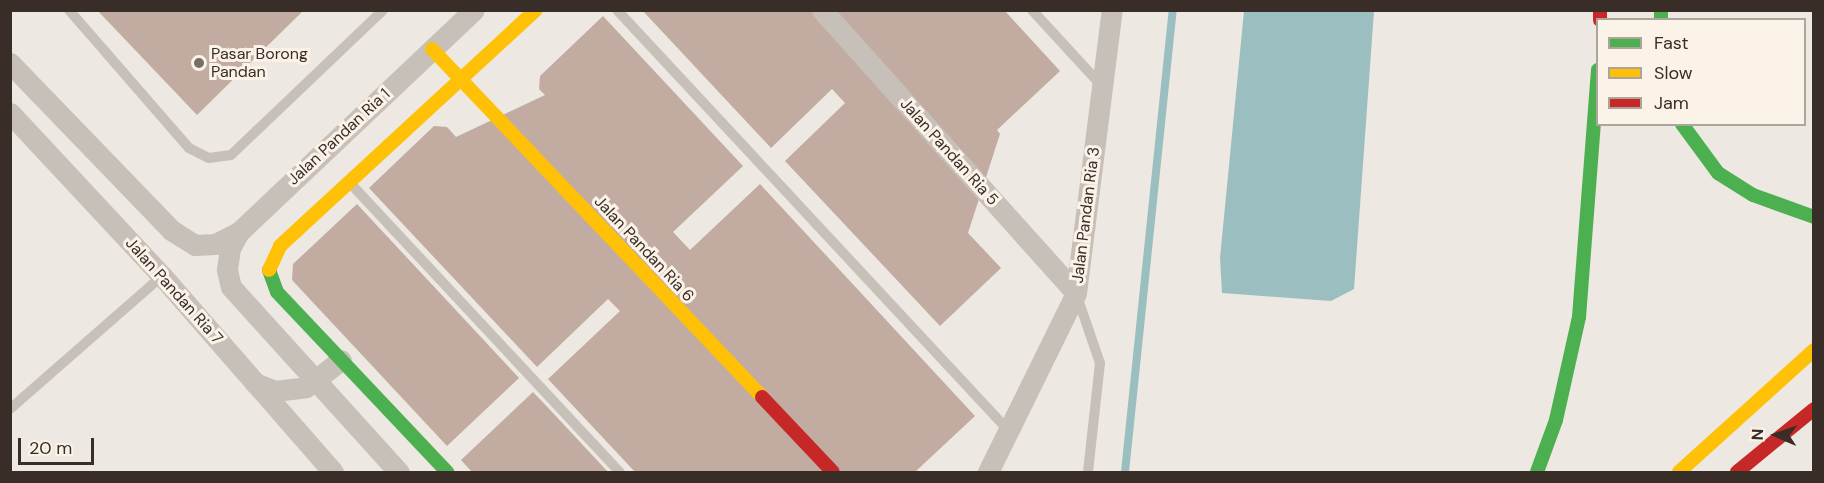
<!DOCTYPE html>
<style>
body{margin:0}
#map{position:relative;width:1824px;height:483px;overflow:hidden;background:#ede8e1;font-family:"DM Sans",sans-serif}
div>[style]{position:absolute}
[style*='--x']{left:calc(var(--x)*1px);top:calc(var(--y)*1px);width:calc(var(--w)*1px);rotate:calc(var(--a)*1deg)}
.water>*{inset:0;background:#9bbfc0}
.stream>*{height:8px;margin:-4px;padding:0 4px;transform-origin:4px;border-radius:4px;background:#9bbfc0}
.building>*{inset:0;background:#c2aca1}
.lane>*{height:10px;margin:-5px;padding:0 5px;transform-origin:5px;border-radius:5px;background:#c7c0b9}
.street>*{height:21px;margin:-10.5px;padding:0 10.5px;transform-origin:10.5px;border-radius:10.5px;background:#c7c0b9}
.fast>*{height:14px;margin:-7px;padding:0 7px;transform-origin:7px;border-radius:7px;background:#4caf50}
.slow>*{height:14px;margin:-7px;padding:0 7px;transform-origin:7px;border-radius:7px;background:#ffc107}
.jam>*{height:14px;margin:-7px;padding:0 7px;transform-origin:7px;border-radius:7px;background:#c62828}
.dots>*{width:16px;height:16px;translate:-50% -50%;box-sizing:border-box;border:3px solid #fbf3e8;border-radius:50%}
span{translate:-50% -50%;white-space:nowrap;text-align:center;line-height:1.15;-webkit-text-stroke:6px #fbf3e8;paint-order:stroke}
.poi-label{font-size:16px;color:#382d27}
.left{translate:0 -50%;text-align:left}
.street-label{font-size:16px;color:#382d27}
.frame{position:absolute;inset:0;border:12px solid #382d27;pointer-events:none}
.legend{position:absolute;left:1596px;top:18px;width:210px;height:108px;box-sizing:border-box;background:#fbf3e8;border:2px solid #ada49b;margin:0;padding:8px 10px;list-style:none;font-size:18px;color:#382d27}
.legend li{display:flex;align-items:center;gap:12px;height:30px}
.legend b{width:30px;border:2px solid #ada49b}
.north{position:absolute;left:1746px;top:405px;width:60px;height:60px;-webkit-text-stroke:4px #fbf3e8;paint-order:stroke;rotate:272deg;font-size:16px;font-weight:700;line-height:24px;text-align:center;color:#382d27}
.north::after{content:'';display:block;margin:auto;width:21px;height:27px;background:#382d27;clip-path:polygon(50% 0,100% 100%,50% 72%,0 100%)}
.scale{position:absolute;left:18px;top:438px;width:76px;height:27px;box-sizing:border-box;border:3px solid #382d27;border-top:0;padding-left:8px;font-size:18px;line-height:21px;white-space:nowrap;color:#382d27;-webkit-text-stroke:4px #fbf3e8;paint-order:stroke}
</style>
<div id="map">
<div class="water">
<i style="clip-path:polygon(1244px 11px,1374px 11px,1354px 289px,1331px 301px,1222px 293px,1220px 258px)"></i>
</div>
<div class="stream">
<i style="--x:1125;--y:472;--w:464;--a:-84.1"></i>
</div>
<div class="building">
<i style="clip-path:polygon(97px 10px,304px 10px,197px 115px)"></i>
<i style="clip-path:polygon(642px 10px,1004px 10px,1060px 71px,997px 130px,1000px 134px,968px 233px,1001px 268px,940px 326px,785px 161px,845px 103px,832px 89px,771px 148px)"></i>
<i style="clip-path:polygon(603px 16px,743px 166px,673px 232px,690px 250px,760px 184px,975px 416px,915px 472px,635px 472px,548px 379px,620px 311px,608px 299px,537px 367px,369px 188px,434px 126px,447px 127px,456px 137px,545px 95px,539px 89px,540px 76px)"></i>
<i style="clip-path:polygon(357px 204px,519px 378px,447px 446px,292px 280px,293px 264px)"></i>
<i style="clip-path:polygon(533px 392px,553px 413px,608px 472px,472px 472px,461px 460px)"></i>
</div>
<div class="lane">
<i style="--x:69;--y:10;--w:183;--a:49"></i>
<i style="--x:189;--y:148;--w:22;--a:27"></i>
<i style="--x:209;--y:158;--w:22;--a:-8"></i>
<i style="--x:231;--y:155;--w:210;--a:-43.6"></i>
<i style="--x:617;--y:10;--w:574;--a:47.05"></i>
<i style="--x:1032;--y:10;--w:102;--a:47.4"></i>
<i style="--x:351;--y:184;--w:394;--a:47"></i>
<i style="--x:1076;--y:293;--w:74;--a:71.1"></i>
<i style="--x:1100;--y:363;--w:110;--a:96.3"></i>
<i style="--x:10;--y:409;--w:202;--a:-41.2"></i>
</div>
<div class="street">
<i style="--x:822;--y:10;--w:380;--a:48.1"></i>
<i style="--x:10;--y:63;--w:232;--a:46"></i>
<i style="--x:171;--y:230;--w:28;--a:32"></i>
<i style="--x:195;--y:245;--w:20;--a:-3"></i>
<i style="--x:215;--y:244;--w:27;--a:-27"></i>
<i style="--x:239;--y:232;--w:323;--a:-43.4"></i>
<i style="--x:10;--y:113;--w:223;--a:47"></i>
<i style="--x:162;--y:276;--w:260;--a:48.9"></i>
<i style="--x:239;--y:232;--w:18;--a:119"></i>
<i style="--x:230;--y:248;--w:22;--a:98"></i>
<i style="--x:227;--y:270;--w:17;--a:77"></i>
<i style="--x:231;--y:287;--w:250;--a:47.8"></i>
<i style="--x:255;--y:383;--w:22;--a:22"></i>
<i style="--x:275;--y:391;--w:31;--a:-7"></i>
<i style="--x:306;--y:387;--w:44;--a:-37.6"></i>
<i style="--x:988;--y:472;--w:199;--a:-63.8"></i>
<i style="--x:1076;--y:293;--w:285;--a:-82.8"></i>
</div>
<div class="fast">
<i style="--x:1661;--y:10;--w:10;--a:90"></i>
<i style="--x:1682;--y:124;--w:61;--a:53.7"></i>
<i style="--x:1718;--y:173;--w:41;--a:32.2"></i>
<i style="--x:1753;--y:195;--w:65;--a:19.8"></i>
<i style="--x:269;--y:270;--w:23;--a:70"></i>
<i style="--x:277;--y:292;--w:248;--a:46.6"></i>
<i style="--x:1537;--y:472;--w:55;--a:-69.9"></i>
<i style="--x:1556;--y:420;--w:106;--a:-77.4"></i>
<i style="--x:1579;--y:317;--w:248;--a:-85.6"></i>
</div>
<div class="slow">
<i style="--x:432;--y:49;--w:480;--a:46.5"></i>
<i style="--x:269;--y:270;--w:26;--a:-65"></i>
<i style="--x:280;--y:246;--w:348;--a:-42.7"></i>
<i style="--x:1679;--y:472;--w:182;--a:-42.1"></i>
</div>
<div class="jam">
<i style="--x:1600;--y:10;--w:10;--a:90"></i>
<i style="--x:762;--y:397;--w:103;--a:46.6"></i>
<i style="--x:1737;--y:472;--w:99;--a:-39.3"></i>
</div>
<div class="dots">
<i style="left:199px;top:63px;background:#776e68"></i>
</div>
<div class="poi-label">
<span class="left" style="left:211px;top:63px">Pasar Borong<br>Pandan</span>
</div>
<div class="street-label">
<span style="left:339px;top:137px;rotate:-43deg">Jalan Pandan Ria 1</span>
<span style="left:949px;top:152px;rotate:48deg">Jalan Pandan Ria 5</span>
<span style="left:1086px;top:215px;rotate:-83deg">Jalan Pandan Ria 3</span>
<span style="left:644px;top:249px;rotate:47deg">Jalan Pandan Ria 6</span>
<span style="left:174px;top:291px;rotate:48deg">Jalan Pandan Ria 7</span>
</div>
<div class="frame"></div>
<ul class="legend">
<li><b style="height:8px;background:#4caf50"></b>Fast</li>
<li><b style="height:8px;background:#ffc107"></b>Slow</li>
<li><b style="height:8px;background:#c62828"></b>Jam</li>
</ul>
<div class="north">N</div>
<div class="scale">20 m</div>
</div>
